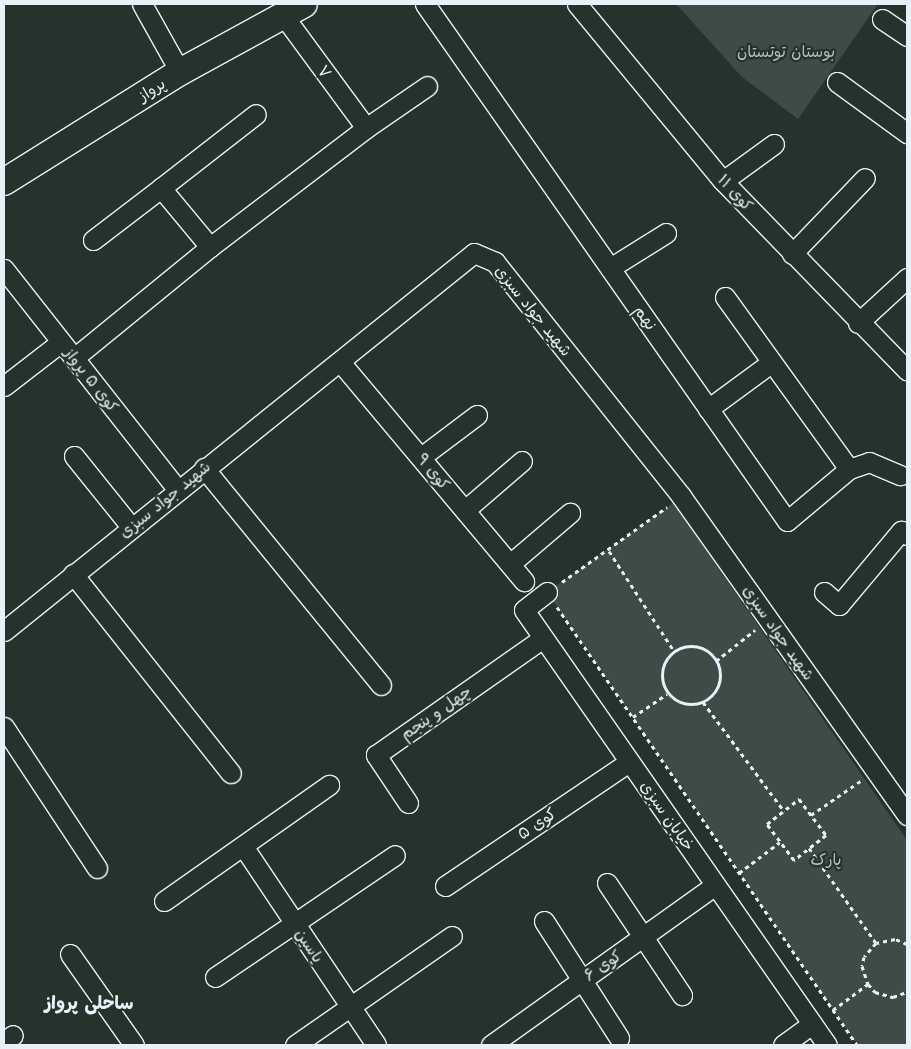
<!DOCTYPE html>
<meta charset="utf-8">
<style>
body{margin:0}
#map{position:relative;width:911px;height:1049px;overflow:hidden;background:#26332d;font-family:"Comic Neue","Playpen Sans Arabic",sans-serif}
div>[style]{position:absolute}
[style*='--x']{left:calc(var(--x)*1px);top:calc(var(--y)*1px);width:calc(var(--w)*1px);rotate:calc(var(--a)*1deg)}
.green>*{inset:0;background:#3e4b47}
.path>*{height:3px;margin-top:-1.5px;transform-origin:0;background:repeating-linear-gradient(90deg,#e8f1f8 0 4px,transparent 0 8px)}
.path>.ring{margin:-1.5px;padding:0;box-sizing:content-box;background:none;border:3px solid #e8f1f8;border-radius:50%}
.roads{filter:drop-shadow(1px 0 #e8f1f8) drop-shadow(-1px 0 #e8f1f8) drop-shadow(0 1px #e8f1f8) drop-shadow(0 -1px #e8f1f8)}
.street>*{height:19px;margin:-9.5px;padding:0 9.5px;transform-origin:9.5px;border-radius:9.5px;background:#26332d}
.secondary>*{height:26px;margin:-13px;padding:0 13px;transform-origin:13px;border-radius:13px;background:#26332d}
span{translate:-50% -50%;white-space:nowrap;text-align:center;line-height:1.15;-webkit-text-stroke:4.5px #26332d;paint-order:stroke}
.park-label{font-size:16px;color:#b5bfc3}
.street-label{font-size:16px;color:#e8f1f8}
.neighbourhood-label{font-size:18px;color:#e8f1f8;font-weight:700}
.frame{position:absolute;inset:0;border:5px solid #e8f1f8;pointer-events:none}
</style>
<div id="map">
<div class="green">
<i style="clip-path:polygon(676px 4px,878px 4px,798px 119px,742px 77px)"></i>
<i style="clip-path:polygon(673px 503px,907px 840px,907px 1045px,857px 1045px,547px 592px)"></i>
</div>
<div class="path">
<i style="--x:609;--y:551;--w:119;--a:57"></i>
<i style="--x:562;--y:582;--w:129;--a:-35.5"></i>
<i style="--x:557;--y:607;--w:531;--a:55.59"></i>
<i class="ring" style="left:662px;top:646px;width:55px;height:55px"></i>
<i style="--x:716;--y:661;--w:50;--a:-38.5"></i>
<i style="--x:703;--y:702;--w:136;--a:53.4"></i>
<i style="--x:633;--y:717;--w:41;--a:-34.1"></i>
<i style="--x:799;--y:799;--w:45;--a:53.1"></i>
<i style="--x:826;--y:835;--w:41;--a:142"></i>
<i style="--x:794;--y:860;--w:45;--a:-126.9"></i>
<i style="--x:767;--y:824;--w:41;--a:-38"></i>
<i style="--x:811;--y:815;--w:62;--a:-34.5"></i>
<i style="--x:809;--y:848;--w:116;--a:54.8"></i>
<i style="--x:739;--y:873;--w:51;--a:-37.1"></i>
<i style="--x:907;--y:944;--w:13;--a:-157"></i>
<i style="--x:895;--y:939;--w:19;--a:168"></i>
<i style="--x:876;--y:943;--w:18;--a:131"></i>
<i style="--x:864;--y:957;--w:9;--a:103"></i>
<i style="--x:862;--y:966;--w:19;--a:72"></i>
<i style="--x:868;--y:984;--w:11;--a:49"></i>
<i style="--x:875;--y:992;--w:19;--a:16"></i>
<i style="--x:893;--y:997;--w:15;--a:-20"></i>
<i style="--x:833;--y:1010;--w:44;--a:-36.6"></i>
</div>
<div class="roads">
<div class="street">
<i style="--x:142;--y:4;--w:78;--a:60.8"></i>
<i style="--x:425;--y:4;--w:631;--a:55"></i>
<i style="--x:787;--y:521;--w:81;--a:-40"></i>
<i style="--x:849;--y:469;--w:21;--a:-19"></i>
<i style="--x:869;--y:462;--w:34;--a:23"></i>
<i style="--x:577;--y:4;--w:229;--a:50.5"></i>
<i style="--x:723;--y:181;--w:264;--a:45.8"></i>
<i style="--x:283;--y:15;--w:140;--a:53.7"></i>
<i style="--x:882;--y:19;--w:30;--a:34"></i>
<i style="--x:837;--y:82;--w:87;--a:36.1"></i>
<i style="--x:723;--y:181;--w:63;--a:-36"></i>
<i style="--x:93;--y:240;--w:86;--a:-37.4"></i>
<i style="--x:210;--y:247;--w:196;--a:-37.3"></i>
<i style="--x:366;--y:128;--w:74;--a:-34.5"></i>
<i style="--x:792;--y:254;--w:105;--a:-46.2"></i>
<i style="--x:610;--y:268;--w:66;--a:-32"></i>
<i style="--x:4;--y:269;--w:281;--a:51.8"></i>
<i style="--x:725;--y:297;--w:212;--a:54.2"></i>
<i style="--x:858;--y:323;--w:67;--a:-42.6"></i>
<i style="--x:74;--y:358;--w:176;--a:-39.2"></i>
<i style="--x:210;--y:247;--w:77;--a:-129.7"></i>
<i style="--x:161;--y:188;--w:120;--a:-37.9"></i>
<i style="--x:341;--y:363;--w:285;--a:50"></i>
<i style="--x:4;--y:386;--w:72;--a:-37.7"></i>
<i style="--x:708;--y:409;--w:79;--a:-36.3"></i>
<i style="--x:74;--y:456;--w:91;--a:51.2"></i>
<i style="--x:421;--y:457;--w:70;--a:-36.9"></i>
<i style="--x:204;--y:468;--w:280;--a:50.8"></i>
<i style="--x:465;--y:510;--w:75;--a:-40.7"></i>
<i style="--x:510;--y:564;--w:79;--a:-40.4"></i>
<i style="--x:73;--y:574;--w:254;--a:51.6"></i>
<i style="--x:547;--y:592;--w:29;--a:142"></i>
<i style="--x:524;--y:610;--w:530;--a:55.14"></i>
<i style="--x:824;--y:592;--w:20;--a:41"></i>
<i style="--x:839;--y:605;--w:97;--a:-50"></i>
<i style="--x:901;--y:531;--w:7;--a:34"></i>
<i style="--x:4;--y:631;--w:603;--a:-38.81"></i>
<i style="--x:474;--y:253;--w:23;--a:23"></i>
<i style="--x:495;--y:262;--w:299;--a:51.5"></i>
<i style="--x:681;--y:496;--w:391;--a:54.7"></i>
<i style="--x:4;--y:727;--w:169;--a:56.6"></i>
<i style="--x:408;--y:803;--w:58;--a:-123.7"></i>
<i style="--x:376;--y:755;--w:204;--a:-35"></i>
<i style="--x:243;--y:846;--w:239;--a:56.2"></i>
<i style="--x:607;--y:883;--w:135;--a:56.2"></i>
<i style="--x:445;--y:886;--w:222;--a:-34"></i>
<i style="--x:164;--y:901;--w:202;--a:-35.1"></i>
<i style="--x:544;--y:921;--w:139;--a:57.3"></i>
<i style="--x:70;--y:954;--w:111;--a:54.9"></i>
<i style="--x:215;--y:977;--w:217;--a:-34.1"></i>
<i style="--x:4;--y:1042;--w:11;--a:-38"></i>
<i style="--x:295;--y:1045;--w:191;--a:-34.8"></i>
<i style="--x:491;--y:1045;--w:275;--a:-35.5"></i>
<i style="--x:783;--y:1045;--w:36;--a:-36"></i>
</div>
<div class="secondary">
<i style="--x:4;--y:182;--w:208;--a:-32"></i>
<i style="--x:180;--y:72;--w:141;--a:-28.7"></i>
</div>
</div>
<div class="park-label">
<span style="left:786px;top:52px">بوستان توتستان</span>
<span style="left:826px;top:860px">پارک</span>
</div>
<div class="street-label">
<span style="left:324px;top:72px;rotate:54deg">۷</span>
<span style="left:152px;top:90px;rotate:-32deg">پرواز</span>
<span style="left:735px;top:193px;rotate:47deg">کوی ۱۱</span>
<span style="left:533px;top:311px;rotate:51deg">شهید جواد سبزی</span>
<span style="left:645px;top:318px;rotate:55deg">نهم</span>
<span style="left:91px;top:380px;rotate:52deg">کوی ۵ پرواز</span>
<span style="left:433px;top:472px;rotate:50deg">کوی ۹</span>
<span style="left:165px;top:500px;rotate:-39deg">شهید جواد سبزی</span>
<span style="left:778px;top:633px;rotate:55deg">شهید جواد سبزی</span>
<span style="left:436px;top:713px;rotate:-35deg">چهل و پنجم</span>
<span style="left:667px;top:816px;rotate:55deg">خیابان سبزی</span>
<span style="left:537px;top:824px;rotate:-34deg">کوی ۵</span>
<span style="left:309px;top:946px;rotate:56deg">یاسین</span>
<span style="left:603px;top:966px;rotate:-35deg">کوی ۶</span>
</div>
<div class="neighbourhood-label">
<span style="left:89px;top:1004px">ساحلی پرواز</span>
</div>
<div class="frame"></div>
</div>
